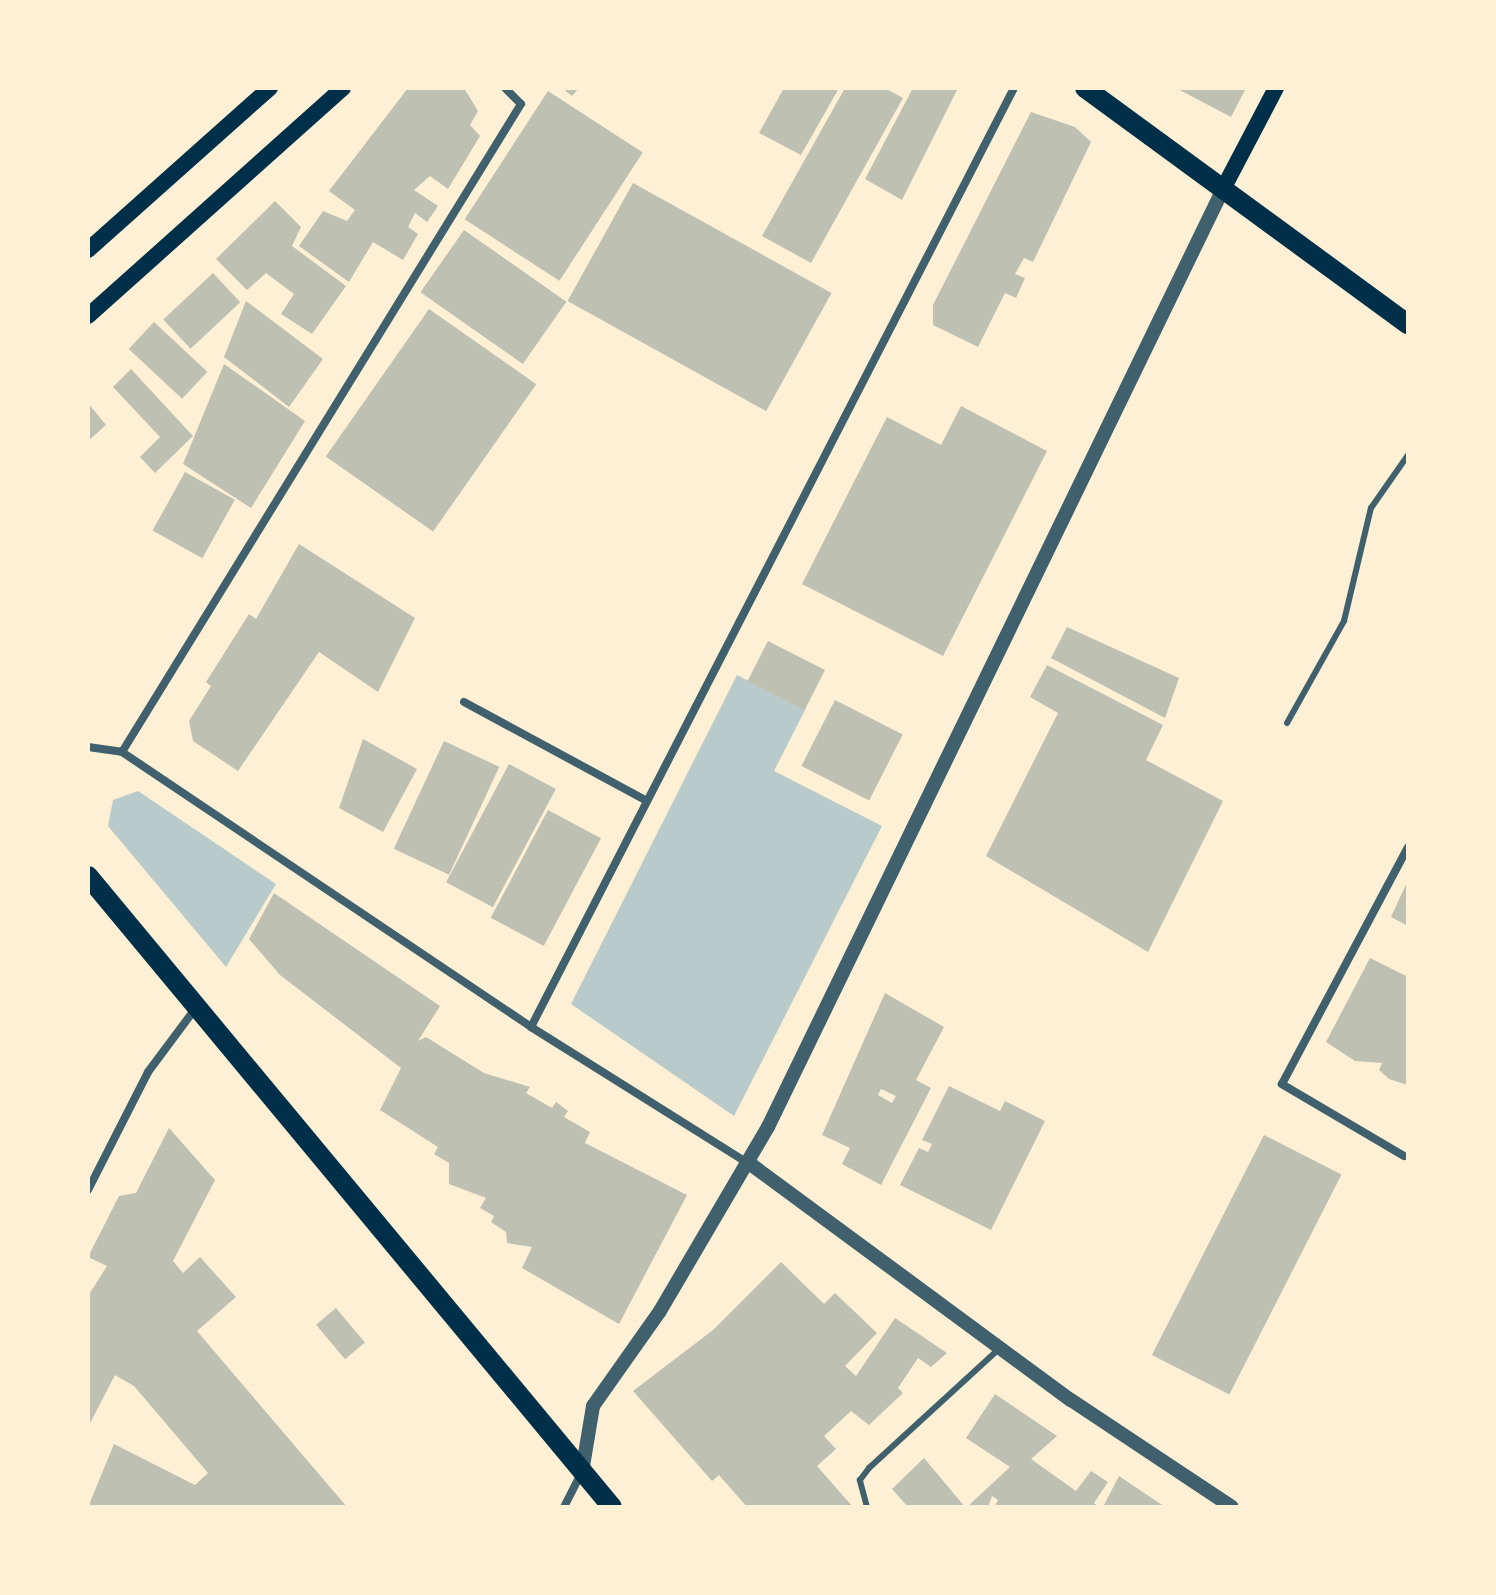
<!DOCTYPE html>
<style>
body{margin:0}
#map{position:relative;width:1496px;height:1595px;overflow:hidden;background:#fdf0d5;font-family:"Titillium Web",sans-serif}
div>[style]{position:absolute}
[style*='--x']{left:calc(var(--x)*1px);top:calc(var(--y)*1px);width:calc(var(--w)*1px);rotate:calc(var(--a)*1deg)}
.green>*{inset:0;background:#b9caca}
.building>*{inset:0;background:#bec0b2;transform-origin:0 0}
.service>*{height:6px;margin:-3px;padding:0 3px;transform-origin:3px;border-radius:3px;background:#3f606c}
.minor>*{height:8px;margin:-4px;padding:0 4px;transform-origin:4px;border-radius:4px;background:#3f606c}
.tertiary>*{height:14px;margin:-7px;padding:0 7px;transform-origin:7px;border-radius:7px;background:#3f606c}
.secondary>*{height:16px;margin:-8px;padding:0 8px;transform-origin:8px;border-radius:8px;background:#003049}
.primary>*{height:20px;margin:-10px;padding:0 10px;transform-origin:10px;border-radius:10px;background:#003049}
span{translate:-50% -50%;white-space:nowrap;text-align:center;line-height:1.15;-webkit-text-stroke:6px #fdf0d5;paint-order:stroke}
.frame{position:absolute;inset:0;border:90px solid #fdf0d5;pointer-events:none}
</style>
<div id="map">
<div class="green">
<i style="clip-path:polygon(737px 675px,805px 710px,774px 771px,882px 826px,734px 1116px,571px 1004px)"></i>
<i style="clip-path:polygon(138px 791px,276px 884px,226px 967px,108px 826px,113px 800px)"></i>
</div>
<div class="building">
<i style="clip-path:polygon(408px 88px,464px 88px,478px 111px,470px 125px,480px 136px,448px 189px,430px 176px,414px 190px,438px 206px,427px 222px,415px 213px,408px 227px,418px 234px,403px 260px,373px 242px,349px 282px,299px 246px,323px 211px,347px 221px,355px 210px,329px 191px)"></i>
<i style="clip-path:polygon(562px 88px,579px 88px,572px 96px)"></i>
<i style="clip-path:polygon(784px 88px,839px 88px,801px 155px,759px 133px)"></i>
<i style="clip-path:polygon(845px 88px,885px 88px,903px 98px,811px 263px,762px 236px)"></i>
<i style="clip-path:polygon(913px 88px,958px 88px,902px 200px,865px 179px)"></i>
<i style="clip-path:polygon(1176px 88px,1246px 88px,1231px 117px)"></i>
<i style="left:548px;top:91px;width:113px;height:153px;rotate:33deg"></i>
<i style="clip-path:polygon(1031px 112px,1075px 127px,1091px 142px,1033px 262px,1024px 258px,1015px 274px,1025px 278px,1016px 298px,1005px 293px,978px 347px,933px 325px,933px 305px)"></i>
<i style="left:633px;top:183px;width:227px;height:135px;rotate:29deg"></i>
<i style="clip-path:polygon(275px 201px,301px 227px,292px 246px,346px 286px,312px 334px,281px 314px,294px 294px,266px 273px,247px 290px,216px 259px)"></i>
<i style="left:464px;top:230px;width:125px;height:76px;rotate:35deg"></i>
<i style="left:213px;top:273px;width:40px;height:68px;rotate:47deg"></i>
<i style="clip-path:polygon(246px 301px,323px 359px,289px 407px,224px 357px)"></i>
<i style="left:429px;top:309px;width:131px;height:180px;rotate:35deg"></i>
<i style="left:154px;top:322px;width:73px;height:37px;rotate:43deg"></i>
<i style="clip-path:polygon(224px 364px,305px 421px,251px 508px,183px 464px)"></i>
<i style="clip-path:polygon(131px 369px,193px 436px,155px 473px,140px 457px,160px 437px,113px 387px)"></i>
<i style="clip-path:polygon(88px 403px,106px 425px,88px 441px)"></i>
<i style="clip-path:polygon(961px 406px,1047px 451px,943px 656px,802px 584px,887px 417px,941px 445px)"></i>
<i style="left:185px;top:472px;width:57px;height:67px;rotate:29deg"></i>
<i style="clip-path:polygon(299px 544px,415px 618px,378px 692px,319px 652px,238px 771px,193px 741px,189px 721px,211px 686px,206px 682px,249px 614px,256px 619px)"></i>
<i style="clip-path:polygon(1067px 627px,1179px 678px,1165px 718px,1051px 658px)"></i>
<i style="left:768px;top:641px;width:64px;height:45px;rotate:27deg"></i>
<i style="clip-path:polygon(1047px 665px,1163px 725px,1146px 760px,1223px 801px,1148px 952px,986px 856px,1058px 713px,1030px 697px)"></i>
<i style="left:835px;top:700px;width:76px;height:74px;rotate:27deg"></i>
<i style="clip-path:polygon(363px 739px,417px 769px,383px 832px,339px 808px)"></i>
<i style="left:444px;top:741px;width:61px;height:119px;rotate:25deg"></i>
<i style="left:509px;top:764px;width:53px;height:134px;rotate:28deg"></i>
<i style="left:548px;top:810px;width:60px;height:122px;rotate:28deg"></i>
<i style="clip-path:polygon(1408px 880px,1408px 926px,1391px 917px)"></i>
<i style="clip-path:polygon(274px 893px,440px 1006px,418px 1041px,426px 1037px,484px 1073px,530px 1087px,526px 1093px,552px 1108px,556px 1102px,568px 1111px,564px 1117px,590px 1132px,585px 1143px,687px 1195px,619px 1324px,522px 1268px,532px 1247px,507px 1243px,506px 1232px,491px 1222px,494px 1216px,480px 1208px,486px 1198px,449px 1184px,449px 1163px,434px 1154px,438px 1147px,380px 1110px,401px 1068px,280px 975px,249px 939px)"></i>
<i style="clip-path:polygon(1370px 958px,1408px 977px,1408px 1085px,1389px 1079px,1379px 1070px,1382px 1063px,1355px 1061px,1326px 1042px)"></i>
<i style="clip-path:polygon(evenodd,885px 993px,944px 1027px,916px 1080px,931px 1088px,881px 1185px,842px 1164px,850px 1148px,822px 1135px,885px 993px,881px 1089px,896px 1096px,892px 1103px,878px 1095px,881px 1089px)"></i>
<i style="clip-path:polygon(949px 1086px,1000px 1111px,1005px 1101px,1045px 1121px,991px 1230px,900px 1185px,919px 1148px,928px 1152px,932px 1144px,922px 1140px)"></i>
<i style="clip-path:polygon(169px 1128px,215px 1180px,173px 1261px,183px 1273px,200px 1257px,236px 1297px,197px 1331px,347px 1507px,88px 1507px,114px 1444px,195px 1485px,208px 1473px,134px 1386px,115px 1375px,88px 1427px,88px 1296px,107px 1266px,88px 1257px,119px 1196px,136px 1193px)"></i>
<i style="left:1264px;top:1135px;width:87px;height:247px;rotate:27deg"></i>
<i style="clip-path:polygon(781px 1262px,824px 1304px,835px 1293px,877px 1333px,845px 1366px,856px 1376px,895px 1318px,947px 1353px,931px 1367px,918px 1358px,898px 1388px,903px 1393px,869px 1425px,851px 1411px,824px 1436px,836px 1449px,817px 1466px,853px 1507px,747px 1507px,719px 1475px,712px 1481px,633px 1391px,713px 1330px)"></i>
<i style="left:336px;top:1308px;width:45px;height:26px;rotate:50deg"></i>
<i style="clip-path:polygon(995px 1394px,1057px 1436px,1031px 1459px,1076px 1491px,1091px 1471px,1108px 1482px,1094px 1503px,1099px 1507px,994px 1507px,998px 1500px,992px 1496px,988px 1507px,967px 1507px,1010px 1467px,966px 1438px)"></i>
<i style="clip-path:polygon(924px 1458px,965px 1507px,908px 1507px,892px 1489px)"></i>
<i style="clip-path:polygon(1119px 1476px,1165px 1507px,1103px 1507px)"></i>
</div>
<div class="service">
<i style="--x:1287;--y:723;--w:117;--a:-60.8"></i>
<i style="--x:1344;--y:621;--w:116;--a:-76.6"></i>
<i style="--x:1371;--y:508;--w:65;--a:-55.1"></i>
<i style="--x:867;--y:1507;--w:28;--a:-105"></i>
<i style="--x:860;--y:1480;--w:15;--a:-53"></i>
<i style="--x:869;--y:1468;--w:178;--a:-42.5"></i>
</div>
<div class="minor">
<i style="--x:464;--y:702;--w:206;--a:28.4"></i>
<i style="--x:88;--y:747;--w:34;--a:8"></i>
<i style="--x:122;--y:752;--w:493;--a:33.9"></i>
<i style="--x:531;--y:1027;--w:256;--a:32.1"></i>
<i style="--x:122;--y:752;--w:761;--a:-58.38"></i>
<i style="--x:521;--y:104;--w:23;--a:-135"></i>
<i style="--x:531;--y:1027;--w:1056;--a:-62.78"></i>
<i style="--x:1404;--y:1156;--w:142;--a:-149.5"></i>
<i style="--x:1282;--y:1084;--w:268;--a:-62"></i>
<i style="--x:88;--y:1190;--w:132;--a:-63"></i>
<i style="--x:148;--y:1072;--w:79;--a:-53.3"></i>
<i style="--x:564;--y:1507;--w:39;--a:-63"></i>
</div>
<div class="tertiary">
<i style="--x:749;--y:1163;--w:400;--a:36.4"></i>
<i style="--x:1071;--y:1400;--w:193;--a:33.6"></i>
<i style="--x:582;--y:1472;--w:67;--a:-80.5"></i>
<i style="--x:593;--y:1406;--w:116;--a:-54.8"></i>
<i style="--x:660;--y:1311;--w:213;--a:-59.6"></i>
<i style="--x:768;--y:1127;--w:1043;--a:-64.12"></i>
</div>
<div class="secondary">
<i style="--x:1223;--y:189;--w:114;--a:-62.3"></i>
<i style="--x:88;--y:250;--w:244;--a:-41.7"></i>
<i style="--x:88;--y:316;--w:342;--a:-41.8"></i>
</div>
<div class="primary">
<i style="--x:1085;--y:88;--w:400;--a:36.2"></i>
<i style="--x:88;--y:876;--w:820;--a:50.29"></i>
</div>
<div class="frame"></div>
</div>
